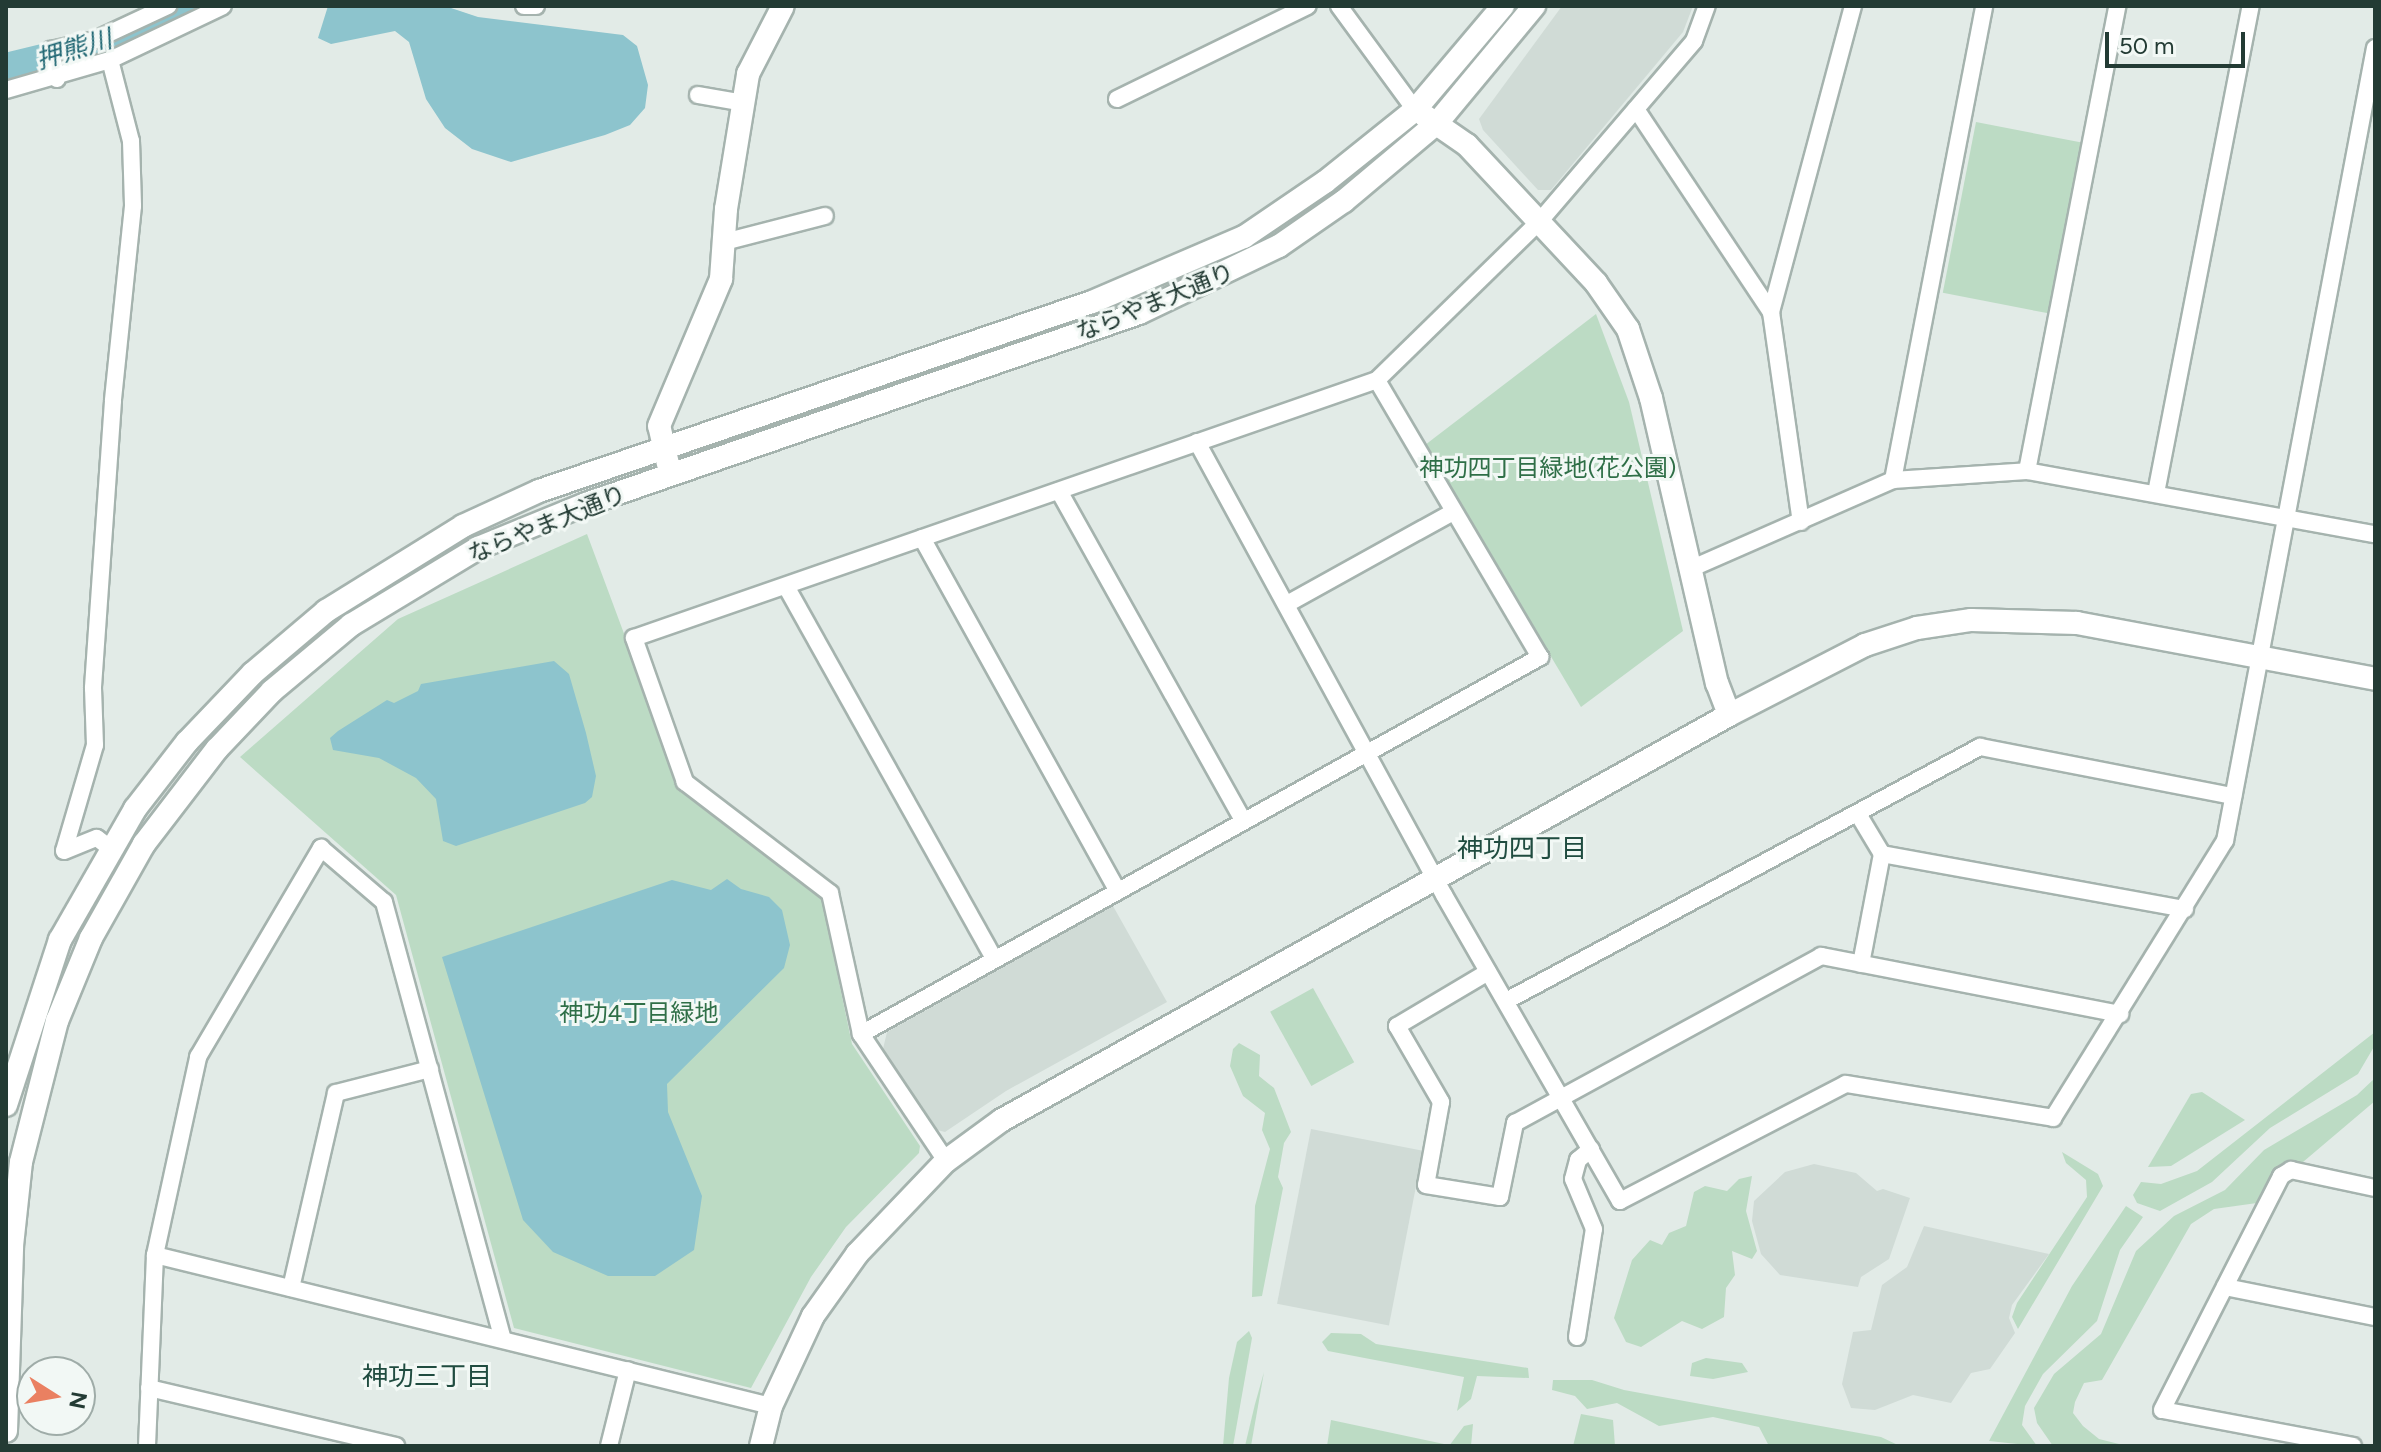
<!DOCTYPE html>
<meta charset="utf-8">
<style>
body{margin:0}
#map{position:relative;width:2381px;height:1452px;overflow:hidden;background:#e2ebe7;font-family:Figtree,"Noto Sans JP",sans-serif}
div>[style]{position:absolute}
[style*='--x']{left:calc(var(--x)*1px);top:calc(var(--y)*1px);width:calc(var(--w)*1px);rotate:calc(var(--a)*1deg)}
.built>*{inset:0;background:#d0dbd6;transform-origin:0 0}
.green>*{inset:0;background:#bcdbc4;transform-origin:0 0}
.water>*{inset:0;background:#8dc4cd}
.river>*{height:34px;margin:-17px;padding:0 17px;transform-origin:17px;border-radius:17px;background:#8dc4cd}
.roads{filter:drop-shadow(2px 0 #a5b3ae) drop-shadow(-2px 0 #a5b3ae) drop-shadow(0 2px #a5b3ae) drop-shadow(0 -2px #a5b3ae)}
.street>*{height:16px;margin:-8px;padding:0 8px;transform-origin:8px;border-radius:8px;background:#fff}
.secondary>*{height:22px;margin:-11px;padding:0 11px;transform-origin:11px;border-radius:11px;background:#fff}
span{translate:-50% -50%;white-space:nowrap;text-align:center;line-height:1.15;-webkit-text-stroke:6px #f2f8f5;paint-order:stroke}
.street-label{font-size:24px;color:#233b34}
.park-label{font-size:24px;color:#2f6f47}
.water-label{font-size:26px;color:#206773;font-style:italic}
.neighbourhood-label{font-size:26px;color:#204c40}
.frame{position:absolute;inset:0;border:8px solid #233b34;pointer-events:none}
.north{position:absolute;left:16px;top:1356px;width:80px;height:80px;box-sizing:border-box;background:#f2f8f5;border:2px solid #9faca8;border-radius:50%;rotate:101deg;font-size:22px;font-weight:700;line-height:32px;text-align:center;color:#233b34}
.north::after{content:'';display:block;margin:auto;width:28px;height:36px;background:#ea8061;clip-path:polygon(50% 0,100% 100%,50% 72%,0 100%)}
.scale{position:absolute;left:2105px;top:32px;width:140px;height:36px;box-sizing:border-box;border:4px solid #233b34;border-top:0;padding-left:10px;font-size:24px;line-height:28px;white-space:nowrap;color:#233b34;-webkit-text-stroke:6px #f2f8f5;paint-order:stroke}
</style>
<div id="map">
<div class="built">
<i style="clip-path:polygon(1562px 6px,1693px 6px,1683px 32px,1551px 190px,1538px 190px,1483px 130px,1479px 119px)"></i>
<i style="clip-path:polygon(1113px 906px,1167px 1002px,1006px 1091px,945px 1132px,937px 1130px,883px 1049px,887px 1032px)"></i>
<i style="left:1311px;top:1129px;width:114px;height:178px;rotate:11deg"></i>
<i style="clip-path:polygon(1814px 1164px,1856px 1173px,1877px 1191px,1883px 1189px,1910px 1198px,1889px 1259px,1861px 1277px,1858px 1287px,1780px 1275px,1761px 1254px,1752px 1221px,1754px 1201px,1785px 1172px)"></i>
<i style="clip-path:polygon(1924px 1226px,2049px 1254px,2012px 1305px,2009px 1318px,2015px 1333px,1990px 1369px,1971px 1373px,1951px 1403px,1913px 1395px,1875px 1410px,1851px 1408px,1842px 1384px,1853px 1332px,1871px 1330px,1882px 1285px,1907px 1267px)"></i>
</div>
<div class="green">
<i style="left:1976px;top:122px;width:109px;height:174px;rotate:11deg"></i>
<i style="clip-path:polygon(1596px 314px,1629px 402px,1683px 631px,1581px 707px,1425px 445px)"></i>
<i style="clip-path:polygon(587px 534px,681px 787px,821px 896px,852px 1044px,920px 1146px,919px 1153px,846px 1227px,811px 1277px,751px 1388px,514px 1328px,396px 895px,240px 757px,398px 619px)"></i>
<i style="left:1313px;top:988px;width:85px;height:49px;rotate:61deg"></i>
<i style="clip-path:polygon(2375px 1032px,2375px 1045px,2358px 1074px,2270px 1128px,2212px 1182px,2160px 1211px,2137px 1203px,2133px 1195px,2141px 1182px,2161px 1184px,2197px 1171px)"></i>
<i style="clip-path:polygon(1239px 1043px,1260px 1055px,1259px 1076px,1274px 1088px,1291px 1132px,1284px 1143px,1278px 1177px,1283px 1188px,1262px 1296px,1252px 1297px,1255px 1206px,1270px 1149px,1262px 1130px,1265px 1113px,1243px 1096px,1230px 1066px,1233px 1049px)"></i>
<i style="clip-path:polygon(2375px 1078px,2375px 1101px,2303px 1162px,2275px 1168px,2257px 1203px,2214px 1209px,2191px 1224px,2102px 1380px,2084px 1383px,2075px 1402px,2073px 1413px,2083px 1426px,2099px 1439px,2127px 1446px,2053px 1446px,2037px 1423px,2034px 1408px,2054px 1374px,2101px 1334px,2136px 1251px,2174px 1216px,2225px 1190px,2264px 1150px,2357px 1095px)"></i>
<i style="clip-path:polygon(2202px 1092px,2245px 1120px,2171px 1166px,2148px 1167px,2191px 1094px)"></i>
<i style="clip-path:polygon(2062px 1152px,2098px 1174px,2103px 1186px,2018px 1329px,2012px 1317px,2017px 1303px,2087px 1197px,2086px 1180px,2066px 1163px)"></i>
<i style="clip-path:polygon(1752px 1176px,1746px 1211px,1757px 1251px,1752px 1259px,1732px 1251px,1735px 1275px,1726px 1288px,1724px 1317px,1702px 1329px,1682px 1321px,1641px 1347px,1626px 1342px,1614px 1318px,1632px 1260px,1650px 1240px,1662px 1245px,1669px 1233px,1686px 1226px,1694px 1192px,1705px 1186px,1727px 1191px,1739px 1179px)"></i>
<i style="clip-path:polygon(2126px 1206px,2143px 1217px,2120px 1250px,2097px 1321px,2043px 1374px,2025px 1406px,2022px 1425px,2037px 1446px,1989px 1441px,2072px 1286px)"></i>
<i style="clip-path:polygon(1249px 1331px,1252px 1338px,1233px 1446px,1223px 1446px,1229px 1378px,1237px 1342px)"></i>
<i style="clip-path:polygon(1331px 1333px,1361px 1334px,1376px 1344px,1528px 1368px,1529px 1378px,1477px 1376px,1471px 1399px,1457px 1411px,1464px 1377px,1328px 1351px,1322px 1342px)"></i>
<i style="clip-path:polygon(1706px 1358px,1742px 1363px,1748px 1372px,1713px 1379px,1690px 1376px,1692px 1363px)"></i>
<i style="clip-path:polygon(1264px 1372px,1251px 1446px,1245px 1446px,1255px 1404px)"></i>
<i style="clip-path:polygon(1553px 1380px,1592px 1380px,1624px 1390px,1881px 1437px,1900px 1446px,1769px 1446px,1759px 1427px,1713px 1417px,1659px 1426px,1617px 1403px,1587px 1409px,1575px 1396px,1552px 1390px)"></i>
<i style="clip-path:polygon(1581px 1414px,1613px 1420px,1615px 1446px,1573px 1446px)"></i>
<i style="clip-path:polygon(1331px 1420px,1444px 1444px,1444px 1446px,1327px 1446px)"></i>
<i style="clip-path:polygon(1473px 1424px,1471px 1446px,1449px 1446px,1464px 1426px)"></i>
</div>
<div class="water">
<i style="clip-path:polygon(328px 6px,445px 6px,478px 17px,623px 35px,637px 46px,648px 85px,645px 108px,630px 125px,605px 135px,511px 162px,472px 149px,445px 128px,426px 99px,409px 42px,395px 31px,331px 44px,318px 38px)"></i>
<i style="clip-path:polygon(554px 661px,569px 674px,586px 733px,596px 776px,592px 797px,585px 803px,456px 846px,443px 841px,436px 799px,416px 778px,379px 758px,333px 750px,330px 738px,338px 731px,387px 700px,394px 703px,418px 691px,421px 684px)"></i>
<i style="clip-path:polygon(727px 879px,741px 889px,769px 897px,782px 910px,790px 945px,784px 968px,667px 1084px,668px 1112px,702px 1196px,694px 1250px,655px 1276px,608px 1276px,553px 1252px,523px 1220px,442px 957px,672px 880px,711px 890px)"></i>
</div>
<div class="river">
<i style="--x:6;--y:70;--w:89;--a:-13.6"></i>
<i style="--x:93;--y:49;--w:101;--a:-25.3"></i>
</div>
<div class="roads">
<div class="street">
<i style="--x:524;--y:6;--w:12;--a:0"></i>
<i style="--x:1339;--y:6;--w:129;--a:53.8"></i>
<i style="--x:110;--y:60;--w:84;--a:75.5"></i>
<i style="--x:131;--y:141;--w:65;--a:88.2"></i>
<i style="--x:133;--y:206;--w:196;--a:95.9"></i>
<i style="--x:113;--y:401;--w:288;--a:94"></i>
<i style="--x:93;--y:688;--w:57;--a:88"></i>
<i style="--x:95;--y:745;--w:110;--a:106.3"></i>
<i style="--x:64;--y:851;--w:35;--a:-22"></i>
<i style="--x:97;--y:838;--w:16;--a:38"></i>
<i style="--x:57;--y:79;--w:30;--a:-102"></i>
<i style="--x:51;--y:50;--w:45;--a:-12.8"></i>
<i style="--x:95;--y:40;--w:81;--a:-25"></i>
<i style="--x:6;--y:90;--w:108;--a:-16.1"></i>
<i style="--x:110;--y:60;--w:125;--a:-25.5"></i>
<i style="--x:698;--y:95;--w:47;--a:9.9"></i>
<i style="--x:1117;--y:99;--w:212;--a:-26"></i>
<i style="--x:1636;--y:109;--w:244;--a:56.4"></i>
<i style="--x:1771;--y:312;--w:212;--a:81.9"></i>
<i style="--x:728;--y:241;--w:100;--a:-14.5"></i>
<i style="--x:1771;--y:312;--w:317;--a:-75"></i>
<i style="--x:1197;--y:442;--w:516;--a:61.4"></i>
<i style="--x:1444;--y:895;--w:353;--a:60.1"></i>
<i style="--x:1620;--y:1201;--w:254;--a:-27.4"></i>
<i style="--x:1846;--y:1084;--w:210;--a:9.3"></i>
<i style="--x:2053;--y:1118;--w:326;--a:-58.2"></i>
<i style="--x:2225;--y:841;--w:807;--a:-79.29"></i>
<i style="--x:2027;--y:471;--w:474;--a:-79"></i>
<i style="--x:1893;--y:480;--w:483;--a:-79.1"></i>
<i style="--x:1059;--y:491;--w:376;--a:60.8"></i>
<i style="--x:2156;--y:493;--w:496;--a:-79"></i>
<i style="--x:922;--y:538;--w:404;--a:61"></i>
<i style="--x:1690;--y:569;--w:222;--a:-23.7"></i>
<i style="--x:1893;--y:480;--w:134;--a:-3.8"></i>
<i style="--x:2027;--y:471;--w:354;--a:10.3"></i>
<i style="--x:787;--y:588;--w:424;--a:60.8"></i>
<i style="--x:1287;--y:604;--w:190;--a:-29"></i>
<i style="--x:1858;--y:814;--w:47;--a:59"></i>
<i style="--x:1882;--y:854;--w:308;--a:10.3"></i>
<i style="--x:1861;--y:964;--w:112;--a:-79.2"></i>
<i style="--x:1488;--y:972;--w:106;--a:149.3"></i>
<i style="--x:1397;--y:1026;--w:88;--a:59.9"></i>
<i style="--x:1441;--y:1102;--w:84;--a:100.2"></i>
<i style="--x:1426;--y:1185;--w:75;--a:9.2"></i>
<i style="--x:1500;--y:1197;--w:76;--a:-78.5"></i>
<i style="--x:1515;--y:1123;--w:349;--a:-28.6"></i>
<i style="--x:1821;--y:956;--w:305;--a:11"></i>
<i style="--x:1506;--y:1001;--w:538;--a:-28.19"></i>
<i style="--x:1980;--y:747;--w:258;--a:11"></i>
<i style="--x:861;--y:1034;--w:777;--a:-29.04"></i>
<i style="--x:1540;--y:657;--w:321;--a:-120.5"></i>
<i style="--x:946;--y:1161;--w:153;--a:-123.8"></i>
<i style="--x:861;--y:1034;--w:144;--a:-102.4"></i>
<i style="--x:830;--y:893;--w:183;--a:-142.6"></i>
<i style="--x:685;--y:782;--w:153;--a:-109.5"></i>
<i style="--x:634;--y:638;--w:787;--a:-19.15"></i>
<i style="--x:1377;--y:380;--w:226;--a:-44.3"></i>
<i style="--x:1539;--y:222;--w:238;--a:-49.4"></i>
<i style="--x:1694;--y:41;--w:37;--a:-70"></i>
<i style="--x:155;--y:1255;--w:634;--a:13.77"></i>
<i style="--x:2225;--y:1287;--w:153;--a:11.3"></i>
<i style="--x:291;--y:1288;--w:200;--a:-77"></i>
<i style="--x:336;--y:1093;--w:97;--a:-14.3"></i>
<i style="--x:1577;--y:1337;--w:109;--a:-81.1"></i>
<i style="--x:1594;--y:1229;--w:54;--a:-112.8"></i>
<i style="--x:1573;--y:1179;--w:20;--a:-75"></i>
<i style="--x:1578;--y:1160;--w:17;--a:-40"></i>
<i style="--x:149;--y:1388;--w:254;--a:13.2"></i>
<i style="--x:147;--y:1446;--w:191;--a:-87.6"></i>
<i style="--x:155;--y:1255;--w:203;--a:-77.7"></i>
<i style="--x:198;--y:1057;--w:243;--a:-59.5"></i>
<i style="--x:321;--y:848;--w:83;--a:40.6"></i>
<i style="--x:384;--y:902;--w:451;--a:74.8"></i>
<i style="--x:609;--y:1446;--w:78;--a:-76"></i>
<i style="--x:2353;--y:1446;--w:194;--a:-169.3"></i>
<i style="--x:2162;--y:1410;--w:263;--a:-63"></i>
<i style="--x:2281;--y:1176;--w:12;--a:-31"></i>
<i style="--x:2291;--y:1170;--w:86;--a:12.1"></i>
</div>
<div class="secondary">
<i style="--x:1425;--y:116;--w:51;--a:34.6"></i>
<i style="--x:1467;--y:145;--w:189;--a:46.9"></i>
<i style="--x:1596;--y:283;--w:56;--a:55.2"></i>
<i style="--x:1628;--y:329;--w:73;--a:71.6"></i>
<i style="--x:1651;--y:398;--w:293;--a:77"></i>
<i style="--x:1717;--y:683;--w:34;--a:69"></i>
<i style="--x:1729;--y:715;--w:153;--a:-27.2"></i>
<i style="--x:1865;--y:645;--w:55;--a:-18.1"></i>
<i style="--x:1917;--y:628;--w:55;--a:-8.4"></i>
<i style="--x:1971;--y:620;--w:106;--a:1.6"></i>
<i style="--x:2077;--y:623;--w:303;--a:10.6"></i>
<i style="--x:668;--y:464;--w:39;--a:-103"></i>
<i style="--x:659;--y:426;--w:160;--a:-67.1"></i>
<i style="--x:721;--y:279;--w:70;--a:-85.9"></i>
<i style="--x:726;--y:209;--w:137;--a:-80.7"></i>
<i style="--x:748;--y:74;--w:76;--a:-62.8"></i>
<i style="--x:6;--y:1105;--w:174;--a:-71.9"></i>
<i style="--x:60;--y:940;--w:151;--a:-60.2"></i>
<i style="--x:135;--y:809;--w:85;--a:-52.2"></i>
<i style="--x:187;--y:742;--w:95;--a:-46.3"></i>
<i style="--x:253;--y:673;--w:96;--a:-40.3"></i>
<i style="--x:326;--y:611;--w:161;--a:-31.8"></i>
<i style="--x:463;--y:526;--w:84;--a:-24.7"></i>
<i style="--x:539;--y:491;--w:584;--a:-18.87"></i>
<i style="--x:1092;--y:302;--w:165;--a:-23.2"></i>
<i style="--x:1244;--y:237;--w:98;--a:-34.2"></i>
<i style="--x:1325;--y:182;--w:115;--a:-38.7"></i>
<i style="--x:1415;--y:110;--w:136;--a:-49.8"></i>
<i style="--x:6;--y:1431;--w:185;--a:-88.1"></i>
<i style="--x:12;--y:1246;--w:84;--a:-83.9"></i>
<i style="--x:21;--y:1162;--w:146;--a:-75.7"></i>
<i style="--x:57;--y:1021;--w:90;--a:-67.7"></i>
<i style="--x:91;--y:938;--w:108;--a:-60.6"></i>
<i style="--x:144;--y:844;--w:120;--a:-52.5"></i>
<i style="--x:217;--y:749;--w:80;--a:-46.5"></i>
<i style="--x:272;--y:691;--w:103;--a:-39.9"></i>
<i style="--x:351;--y:625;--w:149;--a:-31.2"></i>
<i style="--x:478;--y:548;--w:117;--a:-22.2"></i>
<i style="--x:586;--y:504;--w:585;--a:-19.05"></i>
<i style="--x:1139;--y:313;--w:155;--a:-25.6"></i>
<i style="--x:1279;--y:246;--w:79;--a:-34.7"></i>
<i style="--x:1344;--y:201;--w:121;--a:-40"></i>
<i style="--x:1437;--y:123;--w:152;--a:-50.3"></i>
<i style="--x:761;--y:1446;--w:41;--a:-76"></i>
<i style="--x:771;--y:1406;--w:99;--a:-65"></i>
<i style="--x:813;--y:1316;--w:76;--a:-54.6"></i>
<i style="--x:857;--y:1254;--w:129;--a:-46.3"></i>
<i style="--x:946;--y:1161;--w:69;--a:-36.2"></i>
<i style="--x:1002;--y:1120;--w:832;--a:-29.12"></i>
</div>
</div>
<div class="street-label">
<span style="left:1155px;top:302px;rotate:-22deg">ならやま大通り</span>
<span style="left:547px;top:524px;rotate:-22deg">ならやま大通り</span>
</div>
<div class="park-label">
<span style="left:1548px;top:468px">神功四丁目緑地(花公園)</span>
<span style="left:639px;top:1013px">神功4丁目緑地</span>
</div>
<div class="water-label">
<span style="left:74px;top:50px;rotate:-17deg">押熊川</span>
</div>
<div class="neighbourhood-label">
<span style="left:1522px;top:849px">神功四丁目</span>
<span style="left:427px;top:1377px">神功三丁目</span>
</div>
<div class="frame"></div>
<div class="north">N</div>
<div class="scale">50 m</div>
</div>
